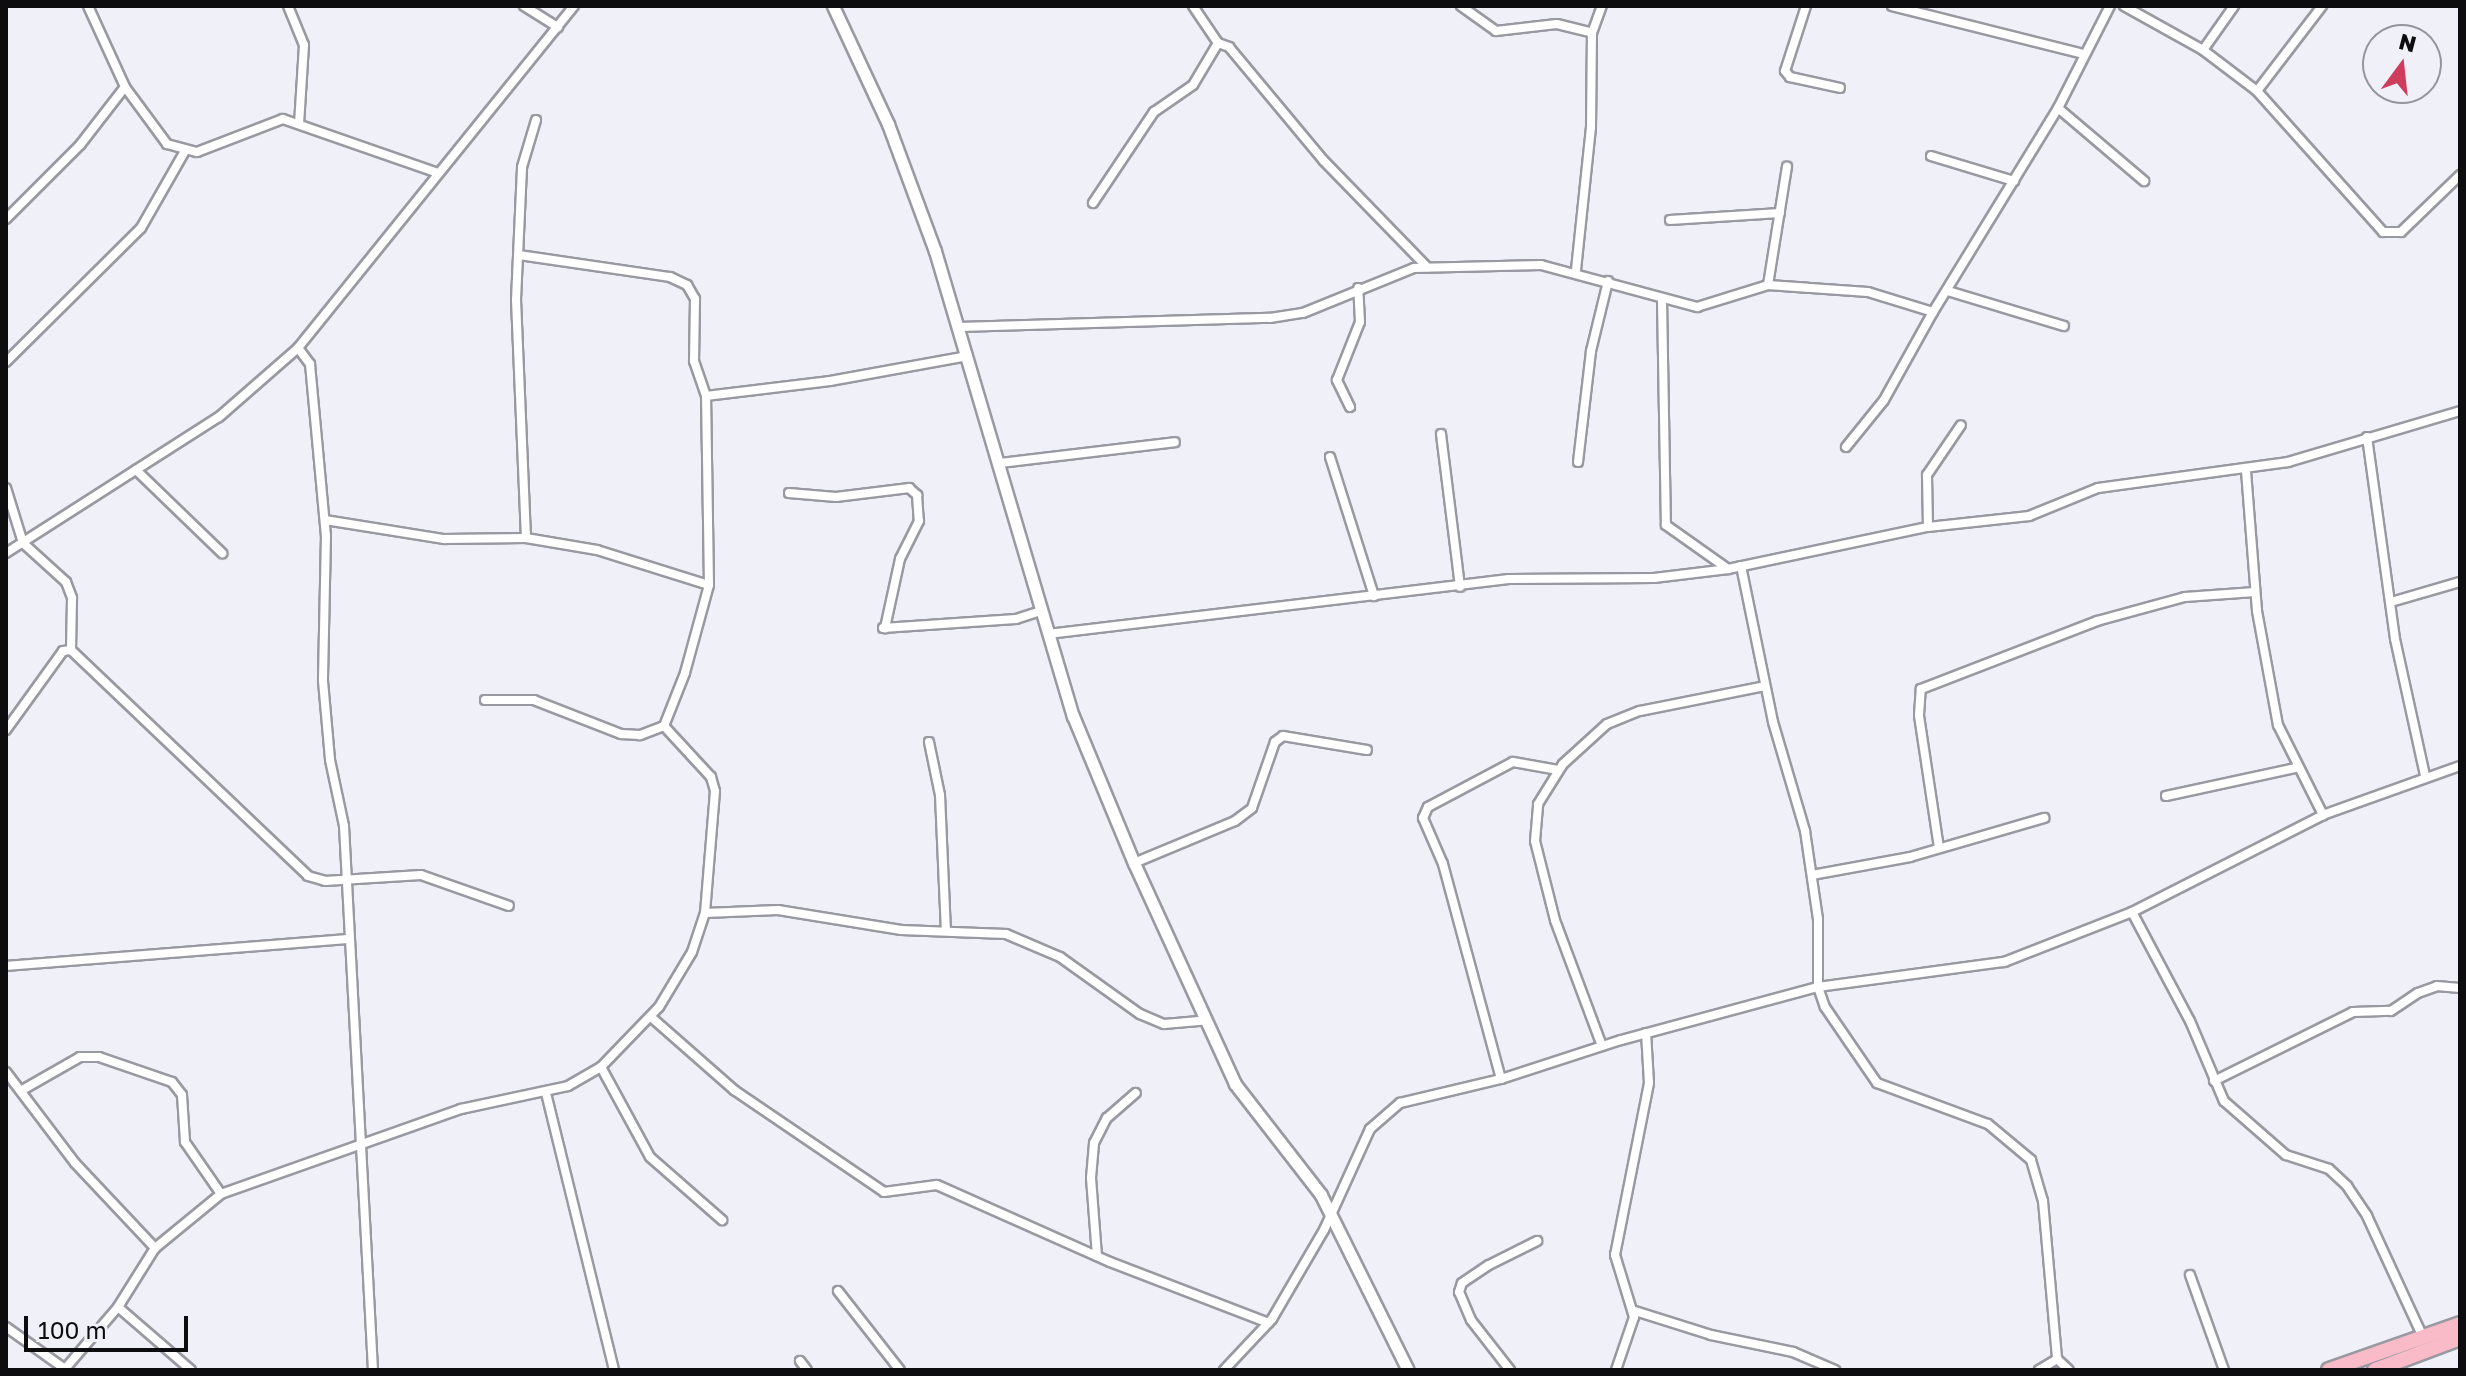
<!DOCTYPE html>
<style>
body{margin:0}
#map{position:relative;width:2466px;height:1376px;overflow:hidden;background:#f0f0f9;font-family:"Golos Text",sans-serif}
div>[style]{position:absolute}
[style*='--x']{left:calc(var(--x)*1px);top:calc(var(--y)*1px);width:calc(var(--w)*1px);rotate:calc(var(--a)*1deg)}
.roads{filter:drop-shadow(2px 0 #9999a1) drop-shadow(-2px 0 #9999a1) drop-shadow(0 2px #9999a1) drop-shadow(0 -2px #9999a1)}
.minor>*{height:8px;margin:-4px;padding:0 4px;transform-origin:4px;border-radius:4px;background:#fff}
.tertiary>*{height:11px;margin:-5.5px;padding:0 5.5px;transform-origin:5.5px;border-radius:5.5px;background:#fff}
.primary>*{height:14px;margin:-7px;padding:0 7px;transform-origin:7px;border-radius:7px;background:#fabbc8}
span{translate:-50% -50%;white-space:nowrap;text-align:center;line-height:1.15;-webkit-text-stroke:6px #f0f0f9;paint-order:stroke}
.frame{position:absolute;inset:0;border:8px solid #0d0d10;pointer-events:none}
.north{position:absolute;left:2362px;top:24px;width:80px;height:80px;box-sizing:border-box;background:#f0f0f9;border:2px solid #95959c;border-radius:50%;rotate:15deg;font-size:22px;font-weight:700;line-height:32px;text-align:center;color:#0d0d10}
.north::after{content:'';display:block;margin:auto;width:28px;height:36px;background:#ce3e5c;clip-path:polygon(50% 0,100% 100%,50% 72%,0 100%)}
.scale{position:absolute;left:24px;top:1316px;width:164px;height:36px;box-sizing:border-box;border:4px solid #0d0d10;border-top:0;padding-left:10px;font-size:24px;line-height:28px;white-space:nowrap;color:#0d0d10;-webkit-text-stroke:6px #f0f0f9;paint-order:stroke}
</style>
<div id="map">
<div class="roads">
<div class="minor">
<i style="--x:88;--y:6;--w:89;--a:65.4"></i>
<i style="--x:125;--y:87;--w:71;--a:53.6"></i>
<i style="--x:167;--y:144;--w:31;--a:15"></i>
<i style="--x:197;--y:152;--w:92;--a:-21"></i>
<i style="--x:283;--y:119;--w:164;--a:19.2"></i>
<i style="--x:288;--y:6;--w:42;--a:67.7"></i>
<i style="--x:304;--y:45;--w:79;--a:93.6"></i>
<i style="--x:524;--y:6;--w:40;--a:32"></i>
<i style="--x:1193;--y:6;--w:45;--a:56"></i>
<i style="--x:1218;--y:43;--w:12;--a:20"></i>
<i style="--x:1229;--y:47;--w:148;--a:50.2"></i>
<i style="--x:1324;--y:161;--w:148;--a:45.8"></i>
<i style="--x:1461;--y:6;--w:43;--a:35.5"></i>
<i style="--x:1496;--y:31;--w:61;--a:-6.5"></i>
<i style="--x:1557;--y:24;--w:36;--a:14"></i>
<i style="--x:1592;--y:33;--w:29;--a:-70"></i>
<i style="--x:1806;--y:6;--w:68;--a:107.9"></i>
<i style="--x:1785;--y:71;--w:8;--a:50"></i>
<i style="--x:1790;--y:77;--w:51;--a:12.4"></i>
<i style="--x:1892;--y:6;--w:197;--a:14.1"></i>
<i style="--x:2124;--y:6;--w:90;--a:29.1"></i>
<i style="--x:2203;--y:50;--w:68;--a:37.2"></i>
<i style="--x:2257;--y:91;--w:189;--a:48.2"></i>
<i style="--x:2383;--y:232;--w:18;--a:0"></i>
<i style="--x:2401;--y:232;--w:82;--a:-44"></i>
<i style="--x:2203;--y:50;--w:54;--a:-54.8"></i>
<i style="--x:2257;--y:91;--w:107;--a:-52.6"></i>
<i style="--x:2058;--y:108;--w:113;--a:40.3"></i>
<i style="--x:1931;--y:156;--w:87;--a:16.8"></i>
<i style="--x:1093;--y:203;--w:110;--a:-56.2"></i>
<i style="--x:1154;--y:112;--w:47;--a:-34.7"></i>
<i style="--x:1193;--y:85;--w:49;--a:-59.2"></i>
<i style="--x:6;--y:219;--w:105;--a:-45"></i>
<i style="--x:80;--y:145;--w:73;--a:-52.2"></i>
<i style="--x:1670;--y:220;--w:110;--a:-3.6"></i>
<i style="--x:519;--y:255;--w:153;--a:8.3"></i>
<i style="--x:670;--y:277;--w:19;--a:25"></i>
<i style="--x:687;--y:285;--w:16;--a:60"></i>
<i style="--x:695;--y:299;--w:62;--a:90.9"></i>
<i style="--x:694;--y:361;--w:37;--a:71"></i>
<i style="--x:1576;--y:270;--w:144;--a:-84"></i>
<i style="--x:1591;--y:127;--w:94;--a:-89.4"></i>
<i style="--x:1768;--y:285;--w:120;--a:-80.9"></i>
<i style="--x:1948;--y:291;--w:121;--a:16.8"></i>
<i style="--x:1662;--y:300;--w:225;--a:89"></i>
<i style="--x:1666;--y:525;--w:76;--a:35.4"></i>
<i style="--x:959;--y:327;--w:311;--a:-1.7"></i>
<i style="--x:1270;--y:318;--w:33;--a:-9"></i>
<i style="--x:1303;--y:313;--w:120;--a:-22.1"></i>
<i style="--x:1414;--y:268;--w:127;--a:-1.4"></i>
<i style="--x:1541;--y:265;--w:162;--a:15.1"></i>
<i style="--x:1697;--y:307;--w:74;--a:-17.2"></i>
<i style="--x:1768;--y:285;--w:100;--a:4"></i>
<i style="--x:1868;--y:292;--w:68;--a:17.1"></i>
<i style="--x:1933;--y:312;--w:239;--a:-58.5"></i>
<i style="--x:2058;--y:108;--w:114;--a:-63"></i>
<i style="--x:298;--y:348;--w:20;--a:53"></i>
<i style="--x:310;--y:364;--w:172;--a:84.7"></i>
<i style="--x:326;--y:535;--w:146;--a:91.2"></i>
<i style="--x:323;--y:681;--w:79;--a:84.9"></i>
<i style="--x:330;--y:760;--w:67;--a:78"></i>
<i style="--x:344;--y:826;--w:545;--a:86.95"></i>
<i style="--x:6;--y:362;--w:190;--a:-44.8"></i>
<i style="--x:141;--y:228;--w:89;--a:-60.3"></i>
<i style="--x:1350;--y:407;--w:30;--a:-116"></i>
<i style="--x:1337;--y:380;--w:62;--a:-68.4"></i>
<i style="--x:1360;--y:322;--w:34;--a:-93"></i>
<i style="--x:1441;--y:434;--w:154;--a:82.9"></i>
<i style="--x:2367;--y:437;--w:204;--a:82.1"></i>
<i style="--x:2395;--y:639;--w:140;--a:77.6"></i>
<i style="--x:1846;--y:447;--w:60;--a:-51"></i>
<i style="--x:1884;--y:400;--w:101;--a:-60.9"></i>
<i style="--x:1330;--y:457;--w:146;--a:72.4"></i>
<i style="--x:1578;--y:462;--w:112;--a:-83.3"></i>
<i style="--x:1591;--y:351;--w:72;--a:-76.3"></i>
<i style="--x:1000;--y:463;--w:176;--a:-6.8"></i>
<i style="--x:136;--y:470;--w:120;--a:44"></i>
<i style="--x:2246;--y:471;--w:140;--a:85.5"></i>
<i style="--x:2257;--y:611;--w:116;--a:79.6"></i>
<i style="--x:2278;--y:725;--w:101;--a:63.4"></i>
<i style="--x:6;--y:488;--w:58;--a:72.8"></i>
<i style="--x:23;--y:543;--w:58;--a:42.2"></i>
<i style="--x:66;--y:582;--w:17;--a:69"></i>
<i style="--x:72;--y:598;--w:52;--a:91.1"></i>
<i style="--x:789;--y:493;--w:47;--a:4.9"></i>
<i style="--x:836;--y:497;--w:74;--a:-7"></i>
<i style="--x:909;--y:488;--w:11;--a:41"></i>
<i style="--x:917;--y:495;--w:26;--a:86"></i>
<i style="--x:919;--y:521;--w:42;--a:116.6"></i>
<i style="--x:900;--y:559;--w:71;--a:102.3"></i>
<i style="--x:325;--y:520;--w:121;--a:9.1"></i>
<i style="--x:444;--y:539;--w:82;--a:-0.7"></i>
<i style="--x:526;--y:538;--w:72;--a:9.6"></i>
<i style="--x:597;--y:550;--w:117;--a:17.4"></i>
<i style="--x:709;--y:585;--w:91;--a:105.3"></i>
<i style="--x:685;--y:673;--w:57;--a:111.6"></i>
<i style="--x:1928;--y:527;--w:52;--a:-91.1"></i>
<i style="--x:1927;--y:475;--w:60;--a:-55.8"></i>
<i style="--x:526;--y:538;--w:238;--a:-92.4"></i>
<i style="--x:516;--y:300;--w:133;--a:-87.4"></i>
<i style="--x:522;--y:167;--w:49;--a:-73.4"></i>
<i style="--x:6;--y:553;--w:253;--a:-32.6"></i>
<i style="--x:219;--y:417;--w:105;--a:-41.1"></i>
<i style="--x:298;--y:348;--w:439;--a:-51.1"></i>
<i style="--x:1741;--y:566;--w:159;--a:78.4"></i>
<i style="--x:1773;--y:722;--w:114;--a:73.6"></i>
<i style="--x:1805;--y:831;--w:89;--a:81.6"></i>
<i style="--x:1818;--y:919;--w:68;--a:90"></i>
<i style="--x:1818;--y:987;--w:21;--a:71"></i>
<i style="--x:1825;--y:1007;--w:92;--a:55.6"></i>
<i style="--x:1877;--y:1083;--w:118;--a:20.3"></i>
<i style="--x:1988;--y:1124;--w:56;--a:39.9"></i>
<i style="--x:2031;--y:1160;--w:43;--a:73.7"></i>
<i style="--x:2043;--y:1201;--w:159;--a:84.9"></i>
<i style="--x:2057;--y:1359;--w:16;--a:43"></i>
<i style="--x:709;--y:585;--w:189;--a:-90.9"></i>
<i style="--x:706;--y:396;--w:125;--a:-6.9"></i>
<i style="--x:830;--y:381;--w:140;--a:-10.3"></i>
<i style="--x:2391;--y:602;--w:72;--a:-16.2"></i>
<i style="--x:883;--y:628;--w:133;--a:-3.9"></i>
<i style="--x:1016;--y:619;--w:26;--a:-18"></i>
<i style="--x:1048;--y:634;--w:464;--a:-6.8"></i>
<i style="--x:1509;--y:579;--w:145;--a:-0.4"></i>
<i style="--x:1654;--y:578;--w:75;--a:-6.9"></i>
<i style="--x:1728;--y:569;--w:204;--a:-11.9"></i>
<i style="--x:1928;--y:527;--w:102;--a:-6.2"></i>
<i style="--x:2029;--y:516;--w:74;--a:-22.1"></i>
<i style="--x:2098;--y:488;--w:192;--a:-7.8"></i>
<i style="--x:2288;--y:462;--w:179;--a:-16.5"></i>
<i style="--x:71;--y:650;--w:327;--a:43.6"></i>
<i style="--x:308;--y:876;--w:18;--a:16"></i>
<i style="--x:325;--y:881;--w:96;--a:-3.6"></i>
<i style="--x:421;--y:875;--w:93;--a:19.4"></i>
<i style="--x:6;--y:730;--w:97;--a:-54.2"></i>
<i style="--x:63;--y:651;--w:8;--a:-7"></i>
<i style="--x:929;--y:742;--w:54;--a:78.3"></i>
<i style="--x:940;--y:795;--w:135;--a:87.5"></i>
<i style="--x:2166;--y:796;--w:133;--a:-12.2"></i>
<i style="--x:1939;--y:848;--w:134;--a:-98.6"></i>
<i style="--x:1919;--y:715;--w:26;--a:-86"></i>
<i style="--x:1921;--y:689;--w:189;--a:-21.1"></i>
<i style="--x:2097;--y:621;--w:91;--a:-15.3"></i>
<i style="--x:2185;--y:597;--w:70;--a:-4.1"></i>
<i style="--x:1134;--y:863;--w:109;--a:-22.6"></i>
<i style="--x:1235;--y:821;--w:21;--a:-37"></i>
<i style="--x:1252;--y:808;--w:70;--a:-70.8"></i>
<i style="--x:1275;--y:742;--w:10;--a:-37"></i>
<i style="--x:1283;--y:736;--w:85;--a:9.5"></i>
<i style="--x:1812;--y:875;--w:100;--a:-10.4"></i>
<i style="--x:1910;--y:857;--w:140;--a:-16.2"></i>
<i style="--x:2132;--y:912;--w:123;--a:62"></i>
<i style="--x:2190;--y:1021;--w:87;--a:67"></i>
<i style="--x:2224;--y:1101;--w:82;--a:41.1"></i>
<i style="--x:2286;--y:1155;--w:45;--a:18"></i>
<i style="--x:2329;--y:1169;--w:25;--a:43"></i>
<i style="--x:2347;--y:1186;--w:36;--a:56"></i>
<i style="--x:2367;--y:1216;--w:133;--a:65.2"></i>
<i style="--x:705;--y:913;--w:73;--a:-2.4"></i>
<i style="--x:778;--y:910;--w:125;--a:9.2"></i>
<i style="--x:901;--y:930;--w:105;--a:2.2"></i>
<i style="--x:1006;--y:934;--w:59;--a:23.1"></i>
<i style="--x:1060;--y:957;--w:98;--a:35.5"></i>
<i style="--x:1140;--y:1014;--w:26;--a:23"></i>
<i style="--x:1164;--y:1024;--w:38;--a:-5"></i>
<i style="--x:6;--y:966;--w:342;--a:-4.5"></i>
<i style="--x:651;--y:1017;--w:111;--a:41.3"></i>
<i style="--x:734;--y:1090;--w:181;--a:34.2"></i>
<i style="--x:884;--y:1192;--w:53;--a:-7.5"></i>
<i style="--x:937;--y:1185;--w:189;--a:24"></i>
<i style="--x:1110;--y:1262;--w:170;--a:21"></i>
<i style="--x:1602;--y:1046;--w:134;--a:-110.5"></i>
<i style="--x:1555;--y:920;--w:81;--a:-104.2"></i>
<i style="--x:1535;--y:841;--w:37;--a:-85"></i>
<i style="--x:1538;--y:804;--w:47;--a:-58"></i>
<i style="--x:1563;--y:764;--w:59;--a:-42.3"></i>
<i style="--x:1607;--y:724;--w:35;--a:-22"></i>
<i style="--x:1640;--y:711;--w:127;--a:-11.3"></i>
<i style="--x:601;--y:1067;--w:102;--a:61.4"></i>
<i style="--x:650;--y:1157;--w:96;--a:41.2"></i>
<i style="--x:6;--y:1072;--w:114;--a:52.8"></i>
<i style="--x:75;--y:1163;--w:117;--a:46.7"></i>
<i style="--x:1501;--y:1079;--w:223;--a:-105.1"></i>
<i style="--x:1443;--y:864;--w:50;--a:-113.5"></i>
<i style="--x:1423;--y:818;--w:12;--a:-66"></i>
<i style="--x:1428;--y:807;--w:96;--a:-27.9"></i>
<i style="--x:1513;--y:762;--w:46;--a:10.1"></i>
<i style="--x:2214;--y:1081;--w:155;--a:-26.4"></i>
<i style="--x:2353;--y:1012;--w:38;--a:-2"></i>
<i style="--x:2391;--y:1011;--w:32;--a:-34"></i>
<i style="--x:2418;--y:993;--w:20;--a:-20"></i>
<i style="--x:2437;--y:986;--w:23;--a:5"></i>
<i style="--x:24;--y:1089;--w:64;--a:-29.7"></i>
<i style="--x:80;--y:1057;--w:19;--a:0"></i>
<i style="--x:99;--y:1057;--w:77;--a:18.9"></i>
<i style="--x:172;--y:1082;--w:16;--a:52"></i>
<i style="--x:182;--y:1095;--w:47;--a:86.3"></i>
<i style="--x:185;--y:1142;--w:63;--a:55.3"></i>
<i style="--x:546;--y:1093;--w:285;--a:76.2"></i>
<i style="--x:1097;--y:1256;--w:78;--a:-94.4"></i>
<i style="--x:1091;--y:1178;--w:35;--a:-85"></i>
<i style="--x:1094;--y:1143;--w:28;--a:-63"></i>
<i style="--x:1107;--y:1118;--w:38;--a:-41"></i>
<i style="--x:2190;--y:1275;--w:101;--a:70.3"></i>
<i style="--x:838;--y:1291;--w:100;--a:51.9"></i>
<i style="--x:118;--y:1307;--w:96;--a:40.8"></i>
<i style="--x:1635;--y:1311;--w:80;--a:17.5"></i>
<i style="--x:1711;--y:1335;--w:84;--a:11.7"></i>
<i style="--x:1793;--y:1352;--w:46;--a:23.2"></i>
<i style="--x:6;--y:1327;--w:72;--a:35.4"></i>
<i style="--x:800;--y:1361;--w:11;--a:52"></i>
<i style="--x:64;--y:1370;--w:83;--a:-49.4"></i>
<i style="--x:118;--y:1307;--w:70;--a:-57.9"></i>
<i style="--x:155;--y:1248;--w:85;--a:-39.3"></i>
<i style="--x:221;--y:1194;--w:255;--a:-19.5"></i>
<i style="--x:461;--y:1109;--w:109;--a:-12.1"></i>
<i style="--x:568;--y:1086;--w:38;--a:-30"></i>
<i style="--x:601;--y:1067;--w:83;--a:-46"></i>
<i style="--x:659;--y:1007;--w:64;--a:-59"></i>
<i style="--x:692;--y:952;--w:41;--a:-71.6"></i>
<i style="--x:705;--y:913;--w:122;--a:-85.3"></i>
<i style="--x:715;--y:791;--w:15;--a:-106"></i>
<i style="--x:711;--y:777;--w:69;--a:-132.7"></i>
<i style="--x:664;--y:726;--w:26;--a:159"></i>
<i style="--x:640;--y:735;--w:19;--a:-177"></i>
<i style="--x:621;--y:734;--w:93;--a:-158.7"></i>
<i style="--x:534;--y:700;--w:49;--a:180"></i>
<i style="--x:1224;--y:1370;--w:70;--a:-46.7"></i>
<i style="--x:1272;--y:1319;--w:103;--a:-59.7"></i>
<i style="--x:1324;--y:1230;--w:111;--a:-65.5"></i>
<i style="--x:1370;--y:1129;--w:40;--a:-41"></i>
<i style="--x:1400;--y:1103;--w:104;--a:-13.4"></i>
<i style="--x:1501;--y:1079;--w:126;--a:-18"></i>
<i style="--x:1621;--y:1040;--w:204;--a:-15.1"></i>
<i style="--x:1818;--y:987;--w:188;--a:-7.7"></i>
<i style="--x:2004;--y:962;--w:137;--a:-21.3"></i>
<i style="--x:2132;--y:912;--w:214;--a:-26.9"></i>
<i style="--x:2323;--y:815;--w:145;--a:-19.7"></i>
<i style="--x:1510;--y:1370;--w:63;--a:-128"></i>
<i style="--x:1471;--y:1320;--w:30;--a:-113"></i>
<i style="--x:1459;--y:1292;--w:9;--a:-72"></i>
<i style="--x:1462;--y:1283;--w:32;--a:-34"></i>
<i style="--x:1489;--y:1265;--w:54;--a:-26.6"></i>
<i style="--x:1616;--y:1370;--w:56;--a:-71.2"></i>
<i style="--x:1634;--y:1317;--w:65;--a:-107"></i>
<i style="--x:1615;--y:1255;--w:175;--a:-78.8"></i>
<i style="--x:1649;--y:1083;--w:50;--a:-93.4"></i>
<i style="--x:2039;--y:1370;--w:21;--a:-31"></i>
</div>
<div class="tertiary">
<i style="--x:833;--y:6;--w:130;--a:65"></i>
<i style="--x:888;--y:124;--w:135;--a:69.7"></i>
<i style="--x:935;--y:251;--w:485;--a:73.5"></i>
<i style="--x:1073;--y:716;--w:159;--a:67.5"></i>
<i style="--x:1134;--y:863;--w:243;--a:65.4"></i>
<i style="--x:1235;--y:1084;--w:140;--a:52.2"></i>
<i style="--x:1321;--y:1195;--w:195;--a:63.6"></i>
</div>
<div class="primary">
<i style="--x:2329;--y:1370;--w:139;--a:-19.3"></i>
<i style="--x:2375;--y:1370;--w:91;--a:-20.6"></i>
</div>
</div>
<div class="frame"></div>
<div class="north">N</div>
<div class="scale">100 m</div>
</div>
